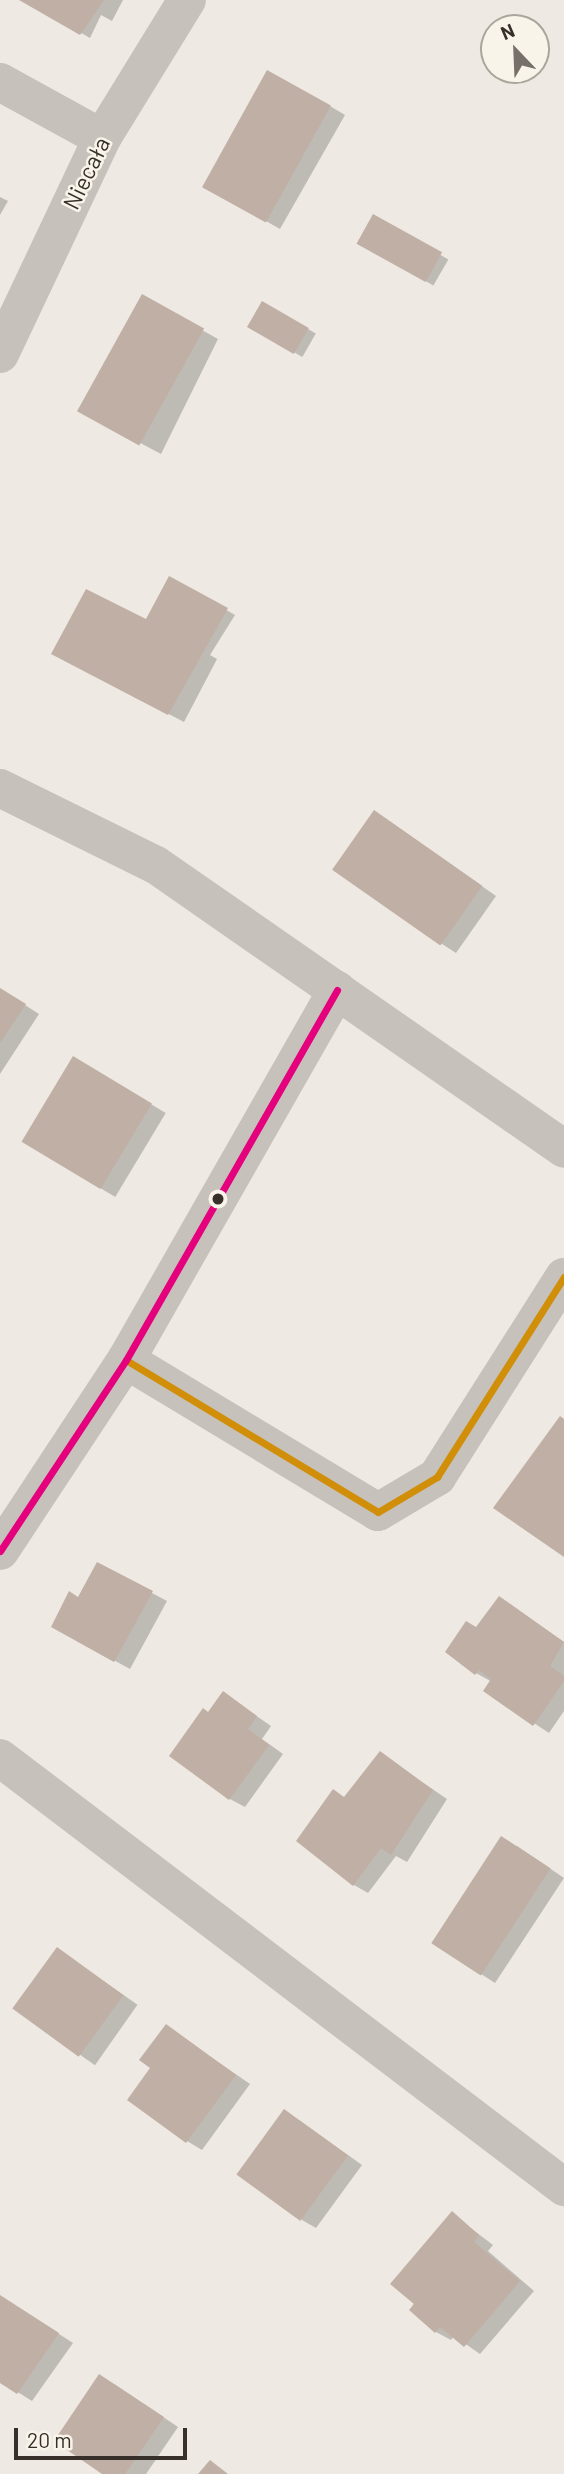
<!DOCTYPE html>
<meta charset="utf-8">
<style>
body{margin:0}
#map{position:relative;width:564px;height:2474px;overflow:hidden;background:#eee9e2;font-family:Barlow,sans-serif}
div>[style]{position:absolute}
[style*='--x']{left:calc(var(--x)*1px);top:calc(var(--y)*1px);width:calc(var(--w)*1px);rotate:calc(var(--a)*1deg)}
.shadow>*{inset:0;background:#0003;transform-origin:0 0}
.building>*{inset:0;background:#c0afa4;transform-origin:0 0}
.minor>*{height:38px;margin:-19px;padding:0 19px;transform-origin:19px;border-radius:19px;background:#c6c1bb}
.bus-1>*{height:7px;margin:-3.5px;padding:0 3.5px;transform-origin:3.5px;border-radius:3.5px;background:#d18e08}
.bus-2>*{height:7px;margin:-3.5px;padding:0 3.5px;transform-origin:3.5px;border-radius:3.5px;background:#e5007d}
.dots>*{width:19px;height:19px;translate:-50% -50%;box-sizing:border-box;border:4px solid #f9f4ea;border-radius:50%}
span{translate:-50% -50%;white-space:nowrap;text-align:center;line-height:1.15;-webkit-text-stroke:5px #f9f4ea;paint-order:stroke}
.street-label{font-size:23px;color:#372f29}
.north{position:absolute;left:480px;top:14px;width:70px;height:70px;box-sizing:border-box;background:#f9f4ea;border:2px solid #aba59d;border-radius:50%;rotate:337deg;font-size:19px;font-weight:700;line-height:28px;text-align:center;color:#372f29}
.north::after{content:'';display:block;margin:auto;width:24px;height:32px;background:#77706a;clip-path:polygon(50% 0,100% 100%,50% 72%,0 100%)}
.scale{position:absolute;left:14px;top:2428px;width:173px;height:32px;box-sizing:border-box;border:4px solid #372f29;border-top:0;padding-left:9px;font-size:21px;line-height:24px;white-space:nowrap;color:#372f29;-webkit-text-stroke:5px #f9f4ea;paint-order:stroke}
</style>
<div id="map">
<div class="shadow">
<i style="clip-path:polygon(23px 0,123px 0,112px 21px,101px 15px,90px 38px)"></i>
<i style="clip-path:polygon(330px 106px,345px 115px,280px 229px,203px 185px)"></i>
<i style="clip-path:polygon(0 197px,8px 201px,0 215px)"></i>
<i style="left:373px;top:216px;width:87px;height:30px;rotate:30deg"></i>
<i style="clip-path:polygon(143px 297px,218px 339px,161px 454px,99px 421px)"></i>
<i style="left:263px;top:303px;width:61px;height:27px;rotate:30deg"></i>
<i style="clip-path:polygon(170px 578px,235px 615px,210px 655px,217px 659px,184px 722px,69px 662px,171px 635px)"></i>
<i style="clip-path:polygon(389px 821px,496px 896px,456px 953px,442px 944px)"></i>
<i style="clip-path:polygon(0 989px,39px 1014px,0 1074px)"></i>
<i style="left:74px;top:1058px;width:107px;height:98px;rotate:31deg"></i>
<i style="clip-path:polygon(152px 1593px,167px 1601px,130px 1669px,68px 1635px,79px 1599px)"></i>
<i style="clip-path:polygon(499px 1598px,564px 1642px,564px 1711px,549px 1733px,485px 1691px,492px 1682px,476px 1673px,477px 1629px)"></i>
<i style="clip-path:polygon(223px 1693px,271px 1726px,262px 1739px,283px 1754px,245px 1807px,230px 1799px,210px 1713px)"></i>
<i style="clip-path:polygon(381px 1754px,447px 1799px,407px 1862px,396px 1856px,368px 1893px,354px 1885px,344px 1798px)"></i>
<i style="clip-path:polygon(517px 1846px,564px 1878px,495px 1983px,433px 1943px)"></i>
<i style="left:58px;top:1949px;width:97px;height:74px;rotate:35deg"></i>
<i style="clip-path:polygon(166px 2026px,250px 2084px,202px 2150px,187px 2141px,153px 2068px)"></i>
<i style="clip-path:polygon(299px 2120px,362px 2165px,316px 2228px,302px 2220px)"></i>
<i style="clip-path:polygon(452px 2214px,493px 2245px,488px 2251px,534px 2291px,480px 2354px,454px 2336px,451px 2340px,436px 2332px,411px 2310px)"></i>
<i style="clip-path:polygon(0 2296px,73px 2343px,32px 2401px,0 2381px)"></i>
<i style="clip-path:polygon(114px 2384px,178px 2427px,146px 2474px,105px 2474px)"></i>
</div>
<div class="building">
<i style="clip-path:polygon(19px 0,104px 0,80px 35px)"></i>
<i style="left:267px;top:70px;width:73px;height:134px;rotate:29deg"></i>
<i style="left:373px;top:214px;width:79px;height:34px;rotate:29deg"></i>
<i style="left:142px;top:294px;width:71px;height:134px;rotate:29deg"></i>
<i style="left:262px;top:301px;width:54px;height:30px;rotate:30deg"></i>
<i style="clip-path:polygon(169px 576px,228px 608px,168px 715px,51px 654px,86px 589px,146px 619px)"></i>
<i style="left:374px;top:810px;width:132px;height:73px;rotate:35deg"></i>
<i style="clip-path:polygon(0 988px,26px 1004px,0 1043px)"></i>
<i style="left:73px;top:1056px;width:92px;height:100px;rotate:31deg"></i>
<i style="clip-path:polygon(560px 1416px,564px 1419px,564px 1557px,493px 1508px)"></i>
<i style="clip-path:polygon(97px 1562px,153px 1591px,114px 1662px,51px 1627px,69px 1591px,78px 1597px)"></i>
<i style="clip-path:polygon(499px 1596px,564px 1642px,550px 1666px,564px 1676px,564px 1681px,533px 1726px,483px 1691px,491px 1679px,479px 1670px,475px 1675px,445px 1652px,466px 1621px,476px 1627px)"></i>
<i style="clip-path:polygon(223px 1691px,257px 1716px,248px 1729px,269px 1745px,229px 1800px,169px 1756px,203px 1708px,208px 1712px)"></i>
<i style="clip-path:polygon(380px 1751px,433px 1790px,391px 1855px,381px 1848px,353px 1886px,296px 1841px,333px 1789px,344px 1797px)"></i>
<i style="left:501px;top:1836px;width:59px;height:128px;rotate:33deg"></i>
<i style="left:57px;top:1947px;width:82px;height:76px;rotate:36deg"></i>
<i style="clip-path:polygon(166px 2024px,236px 2075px,186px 2143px,127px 2100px,150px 2068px,139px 2060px)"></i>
<i style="left:284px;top:2109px;width:79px;height:81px;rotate:36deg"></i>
<i style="clip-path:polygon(452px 2211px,479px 2235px,474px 2242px,520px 2281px,464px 2347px,440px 2327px,435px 2333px,409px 2310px,414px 2304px,390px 2284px)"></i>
<i style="clip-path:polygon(0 2295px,59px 2333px,17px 2394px,0 2383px)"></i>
<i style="clip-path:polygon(99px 2374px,164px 2417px,125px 2474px,102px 2474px,54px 2441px)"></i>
<i style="clip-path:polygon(210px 2460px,228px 2474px,198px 2474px)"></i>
</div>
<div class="minor">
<i style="--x:0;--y:82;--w:116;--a:28.8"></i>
<i style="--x:0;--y:354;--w:239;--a:-64.7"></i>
<i style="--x:102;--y:138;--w:162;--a:-58.4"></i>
<i style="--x:0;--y:788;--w:174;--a:26.3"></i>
<i style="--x:156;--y:865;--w:497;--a:34.8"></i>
<i style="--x:126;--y:1360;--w:294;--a:31.1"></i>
<i style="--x:378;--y:1512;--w:69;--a:-30.7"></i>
<i style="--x:437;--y:1477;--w:237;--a:-57.6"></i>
<i style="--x:0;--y:1551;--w:229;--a:-56.6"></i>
<i style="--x:126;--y:1360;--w:426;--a:-60.3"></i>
<i style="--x:0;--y:1758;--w:709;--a:37.26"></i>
</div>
<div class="bus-1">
<i style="--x:126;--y:1360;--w:294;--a:31.1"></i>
<i style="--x:378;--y:1512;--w:69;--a:-30.7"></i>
<i style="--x:437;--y:1477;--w:237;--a:-57.6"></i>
</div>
<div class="bus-2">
<i style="--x:0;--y:1551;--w:229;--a:-56.6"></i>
<i style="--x:126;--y:1360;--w:426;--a:-60.3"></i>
</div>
<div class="dots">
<i style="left:218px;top:1199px;background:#372f29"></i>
</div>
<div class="street-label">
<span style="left:86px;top:173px;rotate:-64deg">Niecała</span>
</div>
<div class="north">N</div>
<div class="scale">20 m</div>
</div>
